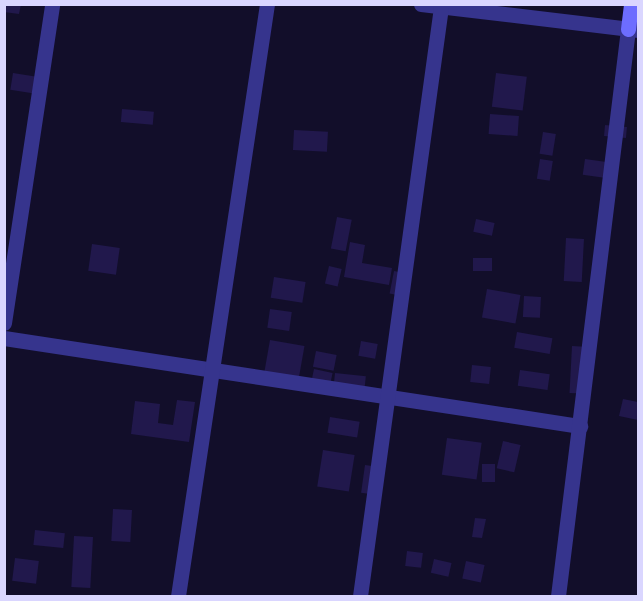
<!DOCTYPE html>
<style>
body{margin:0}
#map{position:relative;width:643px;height:601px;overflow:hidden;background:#120e2a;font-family:"Alegreya Sans",sans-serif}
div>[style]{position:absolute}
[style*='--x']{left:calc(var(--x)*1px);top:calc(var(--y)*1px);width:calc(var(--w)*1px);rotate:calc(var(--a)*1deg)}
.building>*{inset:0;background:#21184c;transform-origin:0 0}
.street>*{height:15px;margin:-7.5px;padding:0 7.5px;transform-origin:7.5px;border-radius:7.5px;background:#36348d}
.secondary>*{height:15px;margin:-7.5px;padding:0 7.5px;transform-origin:7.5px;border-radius:7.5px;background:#6d6dff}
span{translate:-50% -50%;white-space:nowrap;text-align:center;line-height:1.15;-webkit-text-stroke:4.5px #120e2a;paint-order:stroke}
.frame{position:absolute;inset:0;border:6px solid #dad6ff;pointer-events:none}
</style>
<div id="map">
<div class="building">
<i style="clip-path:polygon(4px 4px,21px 4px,19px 14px,4px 12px)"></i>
<i style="left:13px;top:73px;width:32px;height:17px;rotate:9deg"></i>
<i style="left:496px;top:73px;width:31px;height:34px;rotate:7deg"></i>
<i style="left:122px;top:109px;width:32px;height:13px;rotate:5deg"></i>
<i style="left:490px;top:114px;width:29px;height:20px;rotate:4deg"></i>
<i style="left:605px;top:125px;width:22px;height:11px;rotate:5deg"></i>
<i style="left:294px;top:130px;width:34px;height:20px;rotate:3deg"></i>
<i style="left:543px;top:132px;width:13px;height:22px;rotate:9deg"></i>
<i style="left:540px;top:159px;width:13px;height:20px;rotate:9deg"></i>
<i style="left:585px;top:159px;width:27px;height:16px;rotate:8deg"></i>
<i style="left:337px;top:217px;width:15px;height:32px;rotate:11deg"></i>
<i style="left:476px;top:219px;width:19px;height:13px;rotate:12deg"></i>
<i style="left:566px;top:238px;width:18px;height:43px;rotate:3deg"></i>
<i style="clip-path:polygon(350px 242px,365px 245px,362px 263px,392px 268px,389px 285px,344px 277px)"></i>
<i style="left:92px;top:244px;width:28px;height:27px;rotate:8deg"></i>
<i style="left:473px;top:258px;width:19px;height:13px"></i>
<i style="left:329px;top:266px;width:13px;height:18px;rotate:13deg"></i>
<i style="left:394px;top:271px;width:16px;height:23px;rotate:11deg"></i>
<i style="left:274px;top:277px;width:32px;height:21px;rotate:9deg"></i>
<i style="left:487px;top:289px;width:34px;height:29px;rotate:10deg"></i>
<i style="left:524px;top:296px;width:17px;height:21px;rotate:3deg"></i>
<i style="left:270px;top:309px;width:22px;height:19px;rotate:8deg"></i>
<i style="left:517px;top:332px;width:36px;height:16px;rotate:10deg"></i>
<i style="left:270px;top:340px;width:35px;height:38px;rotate:10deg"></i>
<i style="left:361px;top:341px;width:17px;height:15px;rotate:10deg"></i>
<i style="left:572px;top:346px;width:17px;height:47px;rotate:3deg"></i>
<i style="left:316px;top:351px;width:21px;height:16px;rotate:11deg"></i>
<i style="left:472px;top:365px;width:19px;height:17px;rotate:6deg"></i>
<i style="left:314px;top:369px;width:19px;height:15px;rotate:12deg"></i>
<i style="left:520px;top:370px;width:30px;height:16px;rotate:8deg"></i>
<i style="left:335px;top:373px;width:31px;height:15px;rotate:6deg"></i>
<i style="clip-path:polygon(623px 399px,638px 402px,638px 420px,619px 416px)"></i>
<i style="clip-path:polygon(177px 400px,195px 402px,189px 442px,131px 434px,135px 401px,160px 404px,158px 423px,173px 425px)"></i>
<i style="left:330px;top:417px;width:30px;height:16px;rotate:9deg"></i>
<i style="left:447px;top:438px;width:35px;height:37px;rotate:8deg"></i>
<i style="left:503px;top:441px;width:18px;height:28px;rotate:13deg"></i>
<i style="left:323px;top:450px;width:32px;height:37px;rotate:9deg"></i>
<i style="left:482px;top:464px;width:13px;height:18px"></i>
<i style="left:365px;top:465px;width:14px;height:28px;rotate:8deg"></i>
<i style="left:113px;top:509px;width:19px;height:32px;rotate:3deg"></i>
<i style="clip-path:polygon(475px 518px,486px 519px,482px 538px,472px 537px)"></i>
<i style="left:35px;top:530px;width:30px;height:15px;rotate:6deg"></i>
<i style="left:74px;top:536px;width:19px;height:51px;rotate:3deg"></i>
<i style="left:407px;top:551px;width:16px;height:15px;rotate:7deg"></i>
<i style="left:15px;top:558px;width:24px;height:23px;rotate:7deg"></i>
<i style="left:434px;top:559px;width:18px;height:14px;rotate:13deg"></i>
<i style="left:466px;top:561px;width:19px;height:18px;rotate:12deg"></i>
</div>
<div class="street">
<i style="--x:421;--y:4;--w:219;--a:6.8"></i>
<i style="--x:4;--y:323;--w:323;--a:-81.4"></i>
<i style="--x:4;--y:338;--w:583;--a:8.69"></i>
<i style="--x:178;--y:596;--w:599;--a:-81.45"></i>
<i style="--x:360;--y:596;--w:595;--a:-82.17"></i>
<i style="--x:558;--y:596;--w:571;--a:-82.96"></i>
</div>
<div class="secondary">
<i style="--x:628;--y:29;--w:25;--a:-83"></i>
</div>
<div class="frame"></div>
</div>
